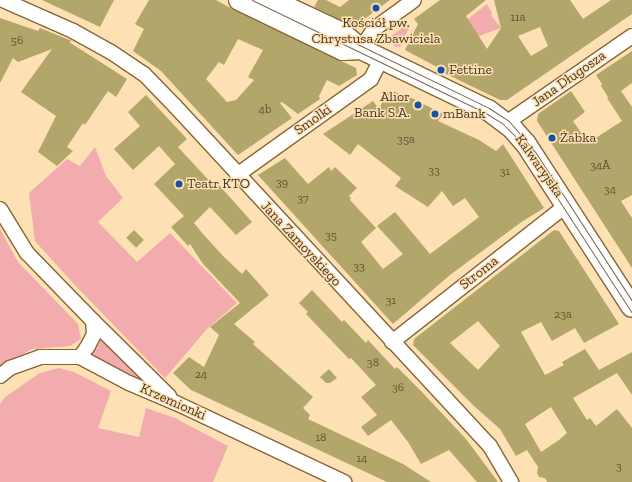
<!DOCTYPE html>
<meta charset="utf-8">
<style>
body{margin:0}
#map{position:relative;width:632px;height:482px;overflow:hidden;background:#fee0b5;font-family:"Zilla Slab",serif}
div>[style]{position:absolute}
[style*='--x']{left:calc(var(--x)*1px);top:calc(var(--y)*1px);width:calc(var(--w)*1px);rotate:calc(var(--a)*1deg)}
.green>*{inset:0;background:#f2acae}
.building>*{inset:0;background:#b3a66a;transform-origin:0 0}
.roads{filter:drop-shadow(1px 0 #876632) drop-shadow(-1px 0 #876632) drop-shadow(0 1px #876632) drop-shadow(0 -1px #876632)}
.street>*{height:14px;margin:-7px;padding:0 7px;transform-origin:7px;border-radius:7px;background:#fff}
.secondary>*{height:20px;margin:-10px;padding:0 10px;transform-origin:10px;border-radius:10px;background:#fff}
.tram>*{height:1px;margin:-0.5px;padding:0 0.5px;transform-origin:0.5px;border-radius:0.5px;background:#7b684c}
.dots>*{width:11px;height:11px;translate:-50% -50%;box-sizing:border-box;border:2px solid #fee0b5;border-radius:50%}
span{translate:-50% -50%;white-space:nowrap;text-align:center;line-height:1.15;-webkit-text-stroke:3px #fee0b5;paint-order:stroke}
.number-label{font-size:12px;color:#615333}
.number-label span{-webkit-text-stroke-width:0}
.poi-label{font-size:14px;color:#463721}
.left{translate:0 -50%;text-align:left}
.right{translate:-100% -50%;text-align:right}
.street-label{font-size:14px;color:#463721}
</style>
<div id="map">
<div class="green">
<i style="clip-path:polygon(487px 4px,492px 13px,491px 15px,501px 28px,473px 38px,463px 23px)"></i>
<i style="clip-path:polygon(407px 25px,409px 28px,400px 47px,394px 46px,393px 44px,396px 43px,395px 38px,392px 39px,391px 36px)"></i>
<i style="clip-path:polygon(95px 147px,106px 176px,123px 198px,98px 222px,137px 262px,170px 233px,237px 303px,208px 328px,165px 378px,71px 281px,35px 241px,29px 193px,67px 159px,80px 166px)"></i>
<i style="clip-path:polygon(0 229px,18px 262px,78px 324px,81px 339px,70px 346px,32px 349px,0 368px)"></i>
<i style="clip-path:polygon(102px 336px,146px 382px,90px 356px,97px 348px)"></i>
<i style="clip-path:polygon(59px 368px,74px 372px,111px 391px,98px 428px,139px 437px,146px 408px,175px 418px,228px 446px,213px 482px,0 482px,0 404px,5px 397px,40px 373px)"></i>
</div>
<div class="building">
<i style="clip-path:polygon(42px 0,114px 0,100px 27px)"></i>
<i style="clip-path:polygon(evenodd,149px 0,216px 0,234px 10px,356px 68px,357px 75px,339px 86px,327px 80px,319px 96px,320px 99px,298px 114px,282px 102px,280px 103px,292px 118px,238px 155px,161px 71px,133px 51px,144px 29px,135px 24px,149px 0,238px 39px,263px 50px,248px 77px,254px 80px,236px 100px,227px 102px,206px 79px,219px 62px,224px 65px,238px 39px)"></i>
<i style="clip-path:polygon(318px 0,326px 0,340px 7px,349px 0,390px 0,355px 26px,352px 26px,314px 7px)"></i>
<i style="clip-path:polygon(evenodd,440px 0,486px 0,466px 16px,487px 49px,501px 28px,494px 0,570px 0,583px 19px,611px 0,632px 0,632px 14px,507px 100px,500px 100px,436px 69px,437px 67px,405px 50px,418px 24px,414px 19px,440px 0,540px 27px,548px 46px,531px 56px,518px 36px,540px 27px)"></i>
<i style="clip-path:polygon(0 18px,38px 31px,40px 28px,72px 41px,69px 42px,127px 79px,116px 97px,108px 91px,85px 125px,83px 123px,67px 147px,73px 151px,57px 166px,38px 152px,56px 116px,21px 92px,52px 49px,18px 62px,13px 58px,0 83px)"></i>
<i style="clip-path:polygon(632px 51px,632px 83px,621px 91px,632px 107px,632px 195px,621px 201px,632px 218px,632px 268px,537px 121px,538px 114px,571px 91px,585px 112px,573px 121px,588px 143px,622px 121px,607px 98px,608px 97px,601px 86px,602px 84px,596px 75px)"></i>
<i style="clip-path:polygon(390px 91px,394px 91px,401px 95px,404px 94px,443px 114px,438px 121px,479px 140px,496px 151px,503px 144px,544px 208px,520px 223px,450px 275px,393px 324px,258px 175px,285px 158px,308px 184px,329px 167px,331px 171px,335px 167px,357px 188px,349px 196px,351px 198px,350px 200px,376px 228px,361px 242px,383px 269px,403px 254px,377px 226px,395px 212px,430px 254px,479px 217px,465px 198px,453px 206px,442px 191px,428px 207px,395px 186px,401px 178px,358px 144px,350px 155px,323px 134px,373px 101px,379px 109px,387px 93px)"></i>
<i style="clip-path:polygon(146px 95px,187px 139px,178px 147px,216px 188px,219px 185px,252px 222px,236px 235px,210px 207px,194px 223px,203px 234px,224px 257px,242px 274px,246px 269px,269px 295px,234px 324px,255px 342px,253px 344px,313px 397px,303px 408px,310px 415px,308px 419px,403px 464px,431px 482px,387px 482px,191px 390px,173px 373px,189px 357px,204px 367px,219px 335px,210px 327px,240px 303px,203px 264px,190px 244px,188px 246px,171px 227px,184px 216px,154px 184px,175px 164px,159px 146px,133px 170px,114px 149px,140px 126px,128px 112px)"></i>
<i style="left:134px;top:230px;width:14px;height:11px;rotate:45deg"></i>
<i style="clip-path:polygon(evenodd,554px 230px,559px 231px,619px 324px,584px 343px,575px 328px,552px 341px,541px 322px,521px 332px,545px 375px,564px 365px,562px 362px,585px 349px,599px 370px,632px 352px,632px 395px,617px 373px,573px 398px,587px 420px,590px 418px,596px 426px,617px 409px,632px 428px,632px 482px,547px 482px,545px 478px,539px 477px,537px 473px,538px 467px,527px 450px,516px 456px,500px 429px,474px 406px,413px 345px,414px 339px,554px 230px,478px 321px,500px 346px,478px 370px,450px 343px,478px 321px,554px 230px,551px 407px,567px 433px,559px 440px,541px 452px,525px 424px,551px 407px)"></i>
<i style="clip-path:polygon(312px 290px,342px 322px,344px 320px,366px 343px,368px 340px,395px 369px,397px 367px,421px 391px,466px 439px,498px 482px,477px 482px,449px 450px,421px 464px,408px 442px,391px 420px,368px 436px,361px 427px,377px 415px,361px 397px,376px 385px,351px 358px,349px 359px,306px 314px,308px 312px,299px 303px)"></i>
<i style="clip-path:polygon(329px 369px,337px 378px,330px 383px,326px 383px,320px 377px)"></i>
</div>
<div class="roads">
<div class="street">
<i style="--x:3;--y:0;--w:77;--a:23.9"></i>
<i style="--x:73;--y:31;--w:43;--a:28.9"></i>
<i style="--x:111;--y:52;--w:40;--a:34"></i>
<i style="--x:144;--y:74;--w:45;--a:45.9"></i>
<i style="--x:175;--y:106;--w:463;--a:47.2"></i>
<i style="--x:490;--y:446;--w:42;--a:59.7"></i>
<i style="--x:361;--y:49;--w:24;--a:-57"></i>
<i style="--x:374;--y:29;--w:49;--a:-35.9"></i>
<i style="--x:506;--y:123;--w:153;--a:-34.6"></i>
<i style="--x:237;--y:175;--w:165;--a:-35.6"></i>
<i style="--x:371;--y:79;--w:22;--a:-63"></i>
<i style="--x:0;--y:209;--w:52;--a:58.5"></i>
<i style="--x:27;--y:253;--w:95;--a:45.9"></i>
<i style="--x:93;--y:321;--w:107;--a:44.6"></i>
<i style="--x:392;--y:342;--w:222;--a:-38.1"></i>
<i style="--x:80;--y:357;--w:14;--a:-54"></i>
<i style="--x:88;--y:346;--w:13;--a:-63"></i>
<i style="--x:94;--y:334;--w:13;--a:-94"></i>
<i style="--x:0;--y:376;--w:13;--a:-39"></i>
<i style="--x:10;--y:368;--w:32;--a:-20"></i>
<i style="--x:40;--y:357;--w:40;--a:0"></i>
<i style="--x:80;--y:357;--w:55;--a:28"></i>
<i style="--x:129;--y:383;--w:51;--a:23.1"></i>
<i style="--x:176;--y:403;--w:186;--a:25.2"></i>
</div>
<div class="secondary">
<i style="--x:239;--y:0;--w:115;--a:25.7"></i>
<i style="--x:343;--y:50;--w:18;--a:-3"></i>
<i style="--x:272;--y:0;--w:77;--a:25.2"></i>
<i style="--x:342;--y:33;--w:25;--a:40"></i>
<i style="--x:361;--y:49;--w:141;--a:25.7"></i>
<i style="--x:488;--y:110;--w:30;--a:37"></i>
<i style="--x:512;--y:128;--w:21;--a:49"></i>
<i style="--x:526;--y:144;--w:194;--a:57"></i>
</div>
</div>
<div class="tram">
<i style="--x:252;--y:0;--w:258;--a:25.8"></i>
<i style="--x:484;--y:112;--w:22;--a:32"></i>
<i style="--x:503;--y:124;--w:20;--a:45"></i>
<i style="--x:517;--y:138;--w:22;--a:54"></i>
<i style="--x:530;--y:156;--w:187;--a:57"></i>
<i style="--x:349;--y:40;--w:156;--a:25.9"></i>
<i style="--x:489;--y:108;--w:24;--a:33"></i>
<i style="--x:509;--y:121;--w:42;--a:49.8"></i>
<i style="--x:536;--y:153;--w:176;--a:57"></i>
</div>
<div class="dots">
<i style="left:376px;top:8px;background:#1552a3"></i>
<i style="left:441px;top:70px;background:#1552a3"></i>
<i style="left:418px;top:105px;background:#1552a3"></i>
<i style="left:435px;top:114px;background:#1552a3"></i>
<i style="left:552px;top:138px;background:#1552a3"></i>
<i style="left:179px;top:184px;background:#1552a3"></i>
</div>
<div class="number-label">
<span style="left:518px;top:18px">11a</span>
<span style="left:17px;top:41px">56</span>
<span style="left:265px;top:110px">4b</span>
<span style="left:406px;top:140px">35a</span>
<span style="left:600px;top:166px">34A</span>
<span style="left:434px;top:171px">33</span>
<span style="left:505px;top:172px">31</span>
<span style="left:282px;top:183px">39</span>
<span style="left:610px;top:190px">34</span>
<span style="left:303px;top:199px">37</span>
<span style="left:331px;top:236px">35</span>
<span style="left:359px;top:267px">33</span>
<span style="left:391px;top:301px">31</span>
<span style="left:563px;top:315px">23a</span>
<span style="left:373px;top:363px">38</span>
<span style="left:201px;top:375px">24</span>
<span style="left:398px;top:388px">36</span>
<span style="left:321px;top:438px">18</span>
<span style="left:362px;top:459px">14</span>
<span style="left:619px;top:467px">3</span>
</div>
<div class="poi-label">
<span style="left:376px;top:31px">Kościół pw.<br>Chrystusa Zbawiciela</span>
<span class="left" style="left:449px;top:70px">Fettine</span>
<span class="right" style="left:410px;top:105px">Alior<br>Bank S.A.</span>
<span class="left" style="left:443px;top:114px">mBank</span>
<span class="left" style="left:560px;top:138px">Żabka</span>
<span class="left" style="left:187px;top:184px">Teatr KTO</span>
</div>
<div class="street-label">
<span style="left:569px;top:79px;rotate:-35deg">Jana Długosza</span>
<span style="left:313px;top:120px;rotate:-35deg">Smolki</span>
<span style="left:539px;top:166px;rotate:55deg">Kalwaryjska</span>
<span style="left:301px;top:244px;rotate:47deg">Jana Zamoyskiego</span>
<span style="left:479px;top:273px;rotate:-38deg">Stroma</span>
<span style="left:173px;top:402px;rotate:24deg">Krzemionki</span>
</div>
</div>
